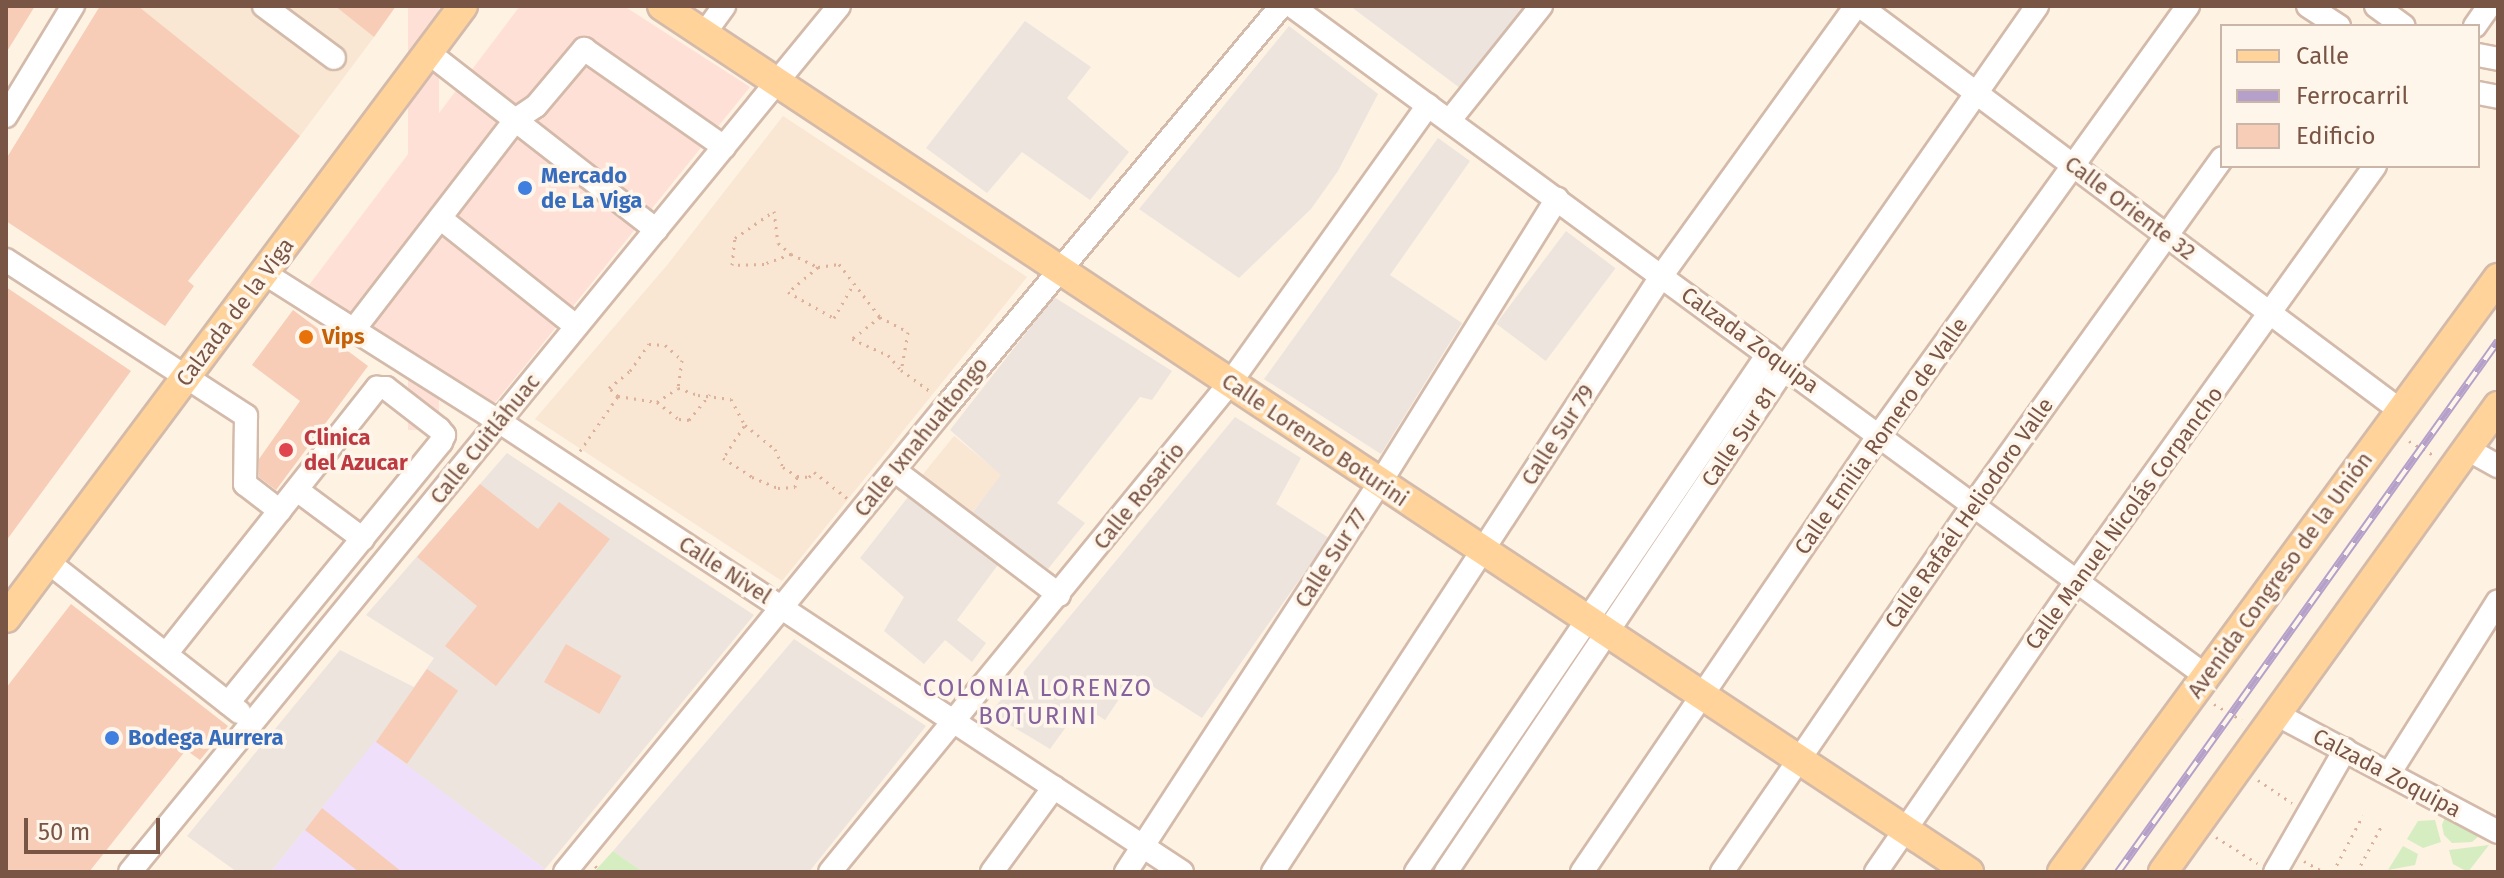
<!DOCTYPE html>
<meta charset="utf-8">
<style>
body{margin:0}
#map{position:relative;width:2504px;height:878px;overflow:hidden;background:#fef2e3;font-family:"Fira Sans",sans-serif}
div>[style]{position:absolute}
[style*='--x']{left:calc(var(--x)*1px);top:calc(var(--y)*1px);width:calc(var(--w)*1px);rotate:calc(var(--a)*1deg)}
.residential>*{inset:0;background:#f9e6d3;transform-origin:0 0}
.commercial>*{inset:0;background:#ffe0d6;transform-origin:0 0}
.industrial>*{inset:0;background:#ede4de;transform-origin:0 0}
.education>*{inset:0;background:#efdffb}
.green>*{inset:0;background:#d5edc0}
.building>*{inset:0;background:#f7cdb7;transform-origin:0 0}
.path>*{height:3px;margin-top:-1.5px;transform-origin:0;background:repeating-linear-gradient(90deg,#dcb09a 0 2px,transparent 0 8px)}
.roads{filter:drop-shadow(2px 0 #d3baaa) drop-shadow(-2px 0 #d3baaa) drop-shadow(0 2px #d3baaa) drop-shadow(0 -2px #d3baaa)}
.minor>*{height:22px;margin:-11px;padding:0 11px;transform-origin:11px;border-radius:11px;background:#fff}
.major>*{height:28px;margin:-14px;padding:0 14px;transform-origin:14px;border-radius:14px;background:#ffd399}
.rail>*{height:8px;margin-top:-4px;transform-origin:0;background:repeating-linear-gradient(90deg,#fff6eb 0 15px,#b4a0c9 0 30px);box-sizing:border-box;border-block:2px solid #b4a0c9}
.dots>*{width:22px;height:22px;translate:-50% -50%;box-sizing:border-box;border:4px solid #fff6eb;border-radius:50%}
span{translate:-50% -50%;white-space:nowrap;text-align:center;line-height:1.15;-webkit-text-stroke:7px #fff6eb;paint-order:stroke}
.shop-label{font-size:22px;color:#366cbe;font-weight:700}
.left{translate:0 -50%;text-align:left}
.street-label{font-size:22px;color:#795546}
.food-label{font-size:22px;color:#c56008;font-weight:700}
.health-label{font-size:22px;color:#be3a42;font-weight:700}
.neighbourhood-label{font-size:24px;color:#85619d;letter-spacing:2px}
.frame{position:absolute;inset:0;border:8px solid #795546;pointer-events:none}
.legend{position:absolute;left:2220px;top:24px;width:260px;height:144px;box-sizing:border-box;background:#fff6eb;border:2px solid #c9b6a9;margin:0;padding:10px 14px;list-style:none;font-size:24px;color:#795546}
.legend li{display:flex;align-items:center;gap:16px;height:40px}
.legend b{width:40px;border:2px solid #c9b6a9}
.scale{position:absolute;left:24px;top:818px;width:136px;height:36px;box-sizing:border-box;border:4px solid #795546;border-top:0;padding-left:10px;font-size:24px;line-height:28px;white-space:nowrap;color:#795546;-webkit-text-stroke:6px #fff6eb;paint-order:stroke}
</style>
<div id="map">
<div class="residential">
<i style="clip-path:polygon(138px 6px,335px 6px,374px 37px,300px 136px)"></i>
<i style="clip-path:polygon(783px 116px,1027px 277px,782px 581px,535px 419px,668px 264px)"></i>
<i style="left:954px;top:436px;width:62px;height:50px;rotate:39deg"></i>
</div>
<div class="commercial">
<i style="left:408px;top:6px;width:31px;height:424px"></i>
<i style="clip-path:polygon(520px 6px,624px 6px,750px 87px,490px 409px,306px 289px)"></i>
</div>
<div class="industrial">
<i style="clip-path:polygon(1350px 6px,1527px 6px,1460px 88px)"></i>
<i style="clip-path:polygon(1025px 21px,1091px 67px,1067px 98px,1129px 152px,1090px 200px,1022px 152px,987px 193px,926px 148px)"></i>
<i style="clip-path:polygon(1289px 26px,1378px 94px,1338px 171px,1311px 209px,1239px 278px,1139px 209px)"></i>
<i style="clip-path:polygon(1438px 138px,1470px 161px,1390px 275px,1462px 323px,1381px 454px,1264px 379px)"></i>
<i style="left:1566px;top:231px;width:62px;height:116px;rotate:37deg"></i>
<i style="clip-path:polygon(1054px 297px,1172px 371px,1152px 400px,1140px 397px,1057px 503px,1085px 523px,1048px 569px,972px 513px,1001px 475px,950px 430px)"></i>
<i style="clip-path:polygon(1235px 417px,1301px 458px,1276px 504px,1329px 538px,1202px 718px,1135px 675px,1105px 720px,1082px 705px,1050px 749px,990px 713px)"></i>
<i style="clip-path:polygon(507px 453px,754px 615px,545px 869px,375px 742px,271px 872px,237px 872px,187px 836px,340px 650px,414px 687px,434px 658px,366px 615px)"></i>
<i style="clip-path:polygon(912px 492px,1000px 562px,957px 620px,986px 643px,972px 662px,945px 640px,924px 664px,884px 631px,904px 597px,860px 558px)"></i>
<i style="clip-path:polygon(794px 639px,926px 726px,809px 872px,643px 872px,613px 851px)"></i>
</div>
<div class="education">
<i style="clip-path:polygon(375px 741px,545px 869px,543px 872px,271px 872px)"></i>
</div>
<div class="green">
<i style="clip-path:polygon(2446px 815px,2480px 835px,2472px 842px,2452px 843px,2444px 835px,2442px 825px)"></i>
<i style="clip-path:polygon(2435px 820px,2441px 842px,2423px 848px,2407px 839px,2418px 821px)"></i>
<i style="clip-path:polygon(2489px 845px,2468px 872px,2453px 864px,2449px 850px)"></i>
<i style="clip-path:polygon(2403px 846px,2418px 854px,2415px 865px,2388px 870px)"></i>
<i style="clip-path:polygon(613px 851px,643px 872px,594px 872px)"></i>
</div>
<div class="building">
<i style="clip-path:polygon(6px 6px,35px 6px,6px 53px)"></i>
<i style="clip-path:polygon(100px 6px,138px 6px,300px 136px,188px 281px,194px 286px,165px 326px,6px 221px,6px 159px)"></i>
<i style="clip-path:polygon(335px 6px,396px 6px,374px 37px)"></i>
<i style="clip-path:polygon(6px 287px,131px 371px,6px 541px)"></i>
<i style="clip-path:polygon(293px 310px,368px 366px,276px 490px,259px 477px,259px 459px,300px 401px,252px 365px)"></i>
<i style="clip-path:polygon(480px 484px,538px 529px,559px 502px,610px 539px,496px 686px,445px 646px,477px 606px,417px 557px)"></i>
<i style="clip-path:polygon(71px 604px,228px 726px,200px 760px,186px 750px,89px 872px,6px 872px,6px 688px)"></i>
<i style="left:566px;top:644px;width:64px;height:44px;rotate:30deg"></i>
<i style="left:427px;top:669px;width:38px;height:89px;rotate:35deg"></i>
<i style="clip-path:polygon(322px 808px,402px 872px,359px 872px,305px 830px)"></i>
</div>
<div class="path">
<i style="--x:774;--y:211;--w:32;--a:83"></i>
<i style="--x:778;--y:243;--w:17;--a:40"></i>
<i style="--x:791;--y:254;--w:29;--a:160"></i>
<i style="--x:764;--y:264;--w:32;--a:178"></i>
<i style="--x:732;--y:265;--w:27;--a:-84"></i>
<i style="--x:735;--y:238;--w:47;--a:-34.7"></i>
<i style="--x:791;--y:254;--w:30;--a:26"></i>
<i style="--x:818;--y:267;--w:21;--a:-8"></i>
<i style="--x:839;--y:264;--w:67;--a:52.3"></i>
<i style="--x:880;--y:317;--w:32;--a:28"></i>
<i style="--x:908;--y:332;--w:39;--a:100"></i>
<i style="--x:901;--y:370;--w:39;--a:36"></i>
<i style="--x:818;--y:267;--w:39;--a:140"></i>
<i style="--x:788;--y:292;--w:53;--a:29.5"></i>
<i style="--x:834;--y:318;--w:39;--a:-60"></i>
<i style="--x:880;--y:317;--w:36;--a:142"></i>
<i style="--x:852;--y:339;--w:39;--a:24"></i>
<i style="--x:888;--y:355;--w:20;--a:49"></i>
<i style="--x:618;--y:396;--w:12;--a:-138"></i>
<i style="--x:609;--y:388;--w:27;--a:-39"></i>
<i style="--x:630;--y:371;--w:33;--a:-55"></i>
<i style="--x:649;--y:344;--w:16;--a:4"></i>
<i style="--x:665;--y:345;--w:23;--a:41"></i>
<i style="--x:682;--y:360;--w:28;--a:98"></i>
<i style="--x:657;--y:402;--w:28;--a:38"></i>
<i style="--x:679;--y:419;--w:10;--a:6"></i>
<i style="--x:689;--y:420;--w:33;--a:-51"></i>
<i style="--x:744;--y:426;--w:38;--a:123"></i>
<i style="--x:723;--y:458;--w:35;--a:33"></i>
<i style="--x:752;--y:477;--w:28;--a:23"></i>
<i style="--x:778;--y:488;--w:17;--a:-3"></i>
<i style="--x:795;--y:487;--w:11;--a:-80"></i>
<i style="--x:2409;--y:441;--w:28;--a:30"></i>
<i style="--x:580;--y:451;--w:67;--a:-55.4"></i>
<i style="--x:618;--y:396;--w:39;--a:9"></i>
<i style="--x:657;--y:402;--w:25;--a:-34"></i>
<i style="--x:678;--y:388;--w:21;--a:19"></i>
<i style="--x:698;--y:395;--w:33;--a:7"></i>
<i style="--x:731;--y:399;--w:30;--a:62"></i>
<i style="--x:745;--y:425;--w:38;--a:39"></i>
<i style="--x:775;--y:449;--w:20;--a:66"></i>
<i style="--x:783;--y:467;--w:17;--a:33"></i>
<i style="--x:797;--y:476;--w:12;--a:5"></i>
<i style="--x:809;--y:477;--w:7;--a:-45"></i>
<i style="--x:814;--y:472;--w:42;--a:38.2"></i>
<i style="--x:2214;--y:704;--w:32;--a:30"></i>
<i style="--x:2258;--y:780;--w:41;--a:34.1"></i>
<i style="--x:2216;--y:837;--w:49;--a:32.4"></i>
<i style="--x:2304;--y:861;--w:23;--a:29"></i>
<i style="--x:595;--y:866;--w:10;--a:37"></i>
<i style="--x:2333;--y:872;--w:64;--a:-62.2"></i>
<i style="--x:2357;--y:872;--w:53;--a:-62"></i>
</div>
<div class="roads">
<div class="minor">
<i style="--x:264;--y:6;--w:87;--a:36.6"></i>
<i style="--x:1292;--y:6;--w:1133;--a:36.24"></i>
<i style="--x:1860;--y:6;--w:676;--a:36.82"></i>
<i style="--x:2308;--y:6;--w:37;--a:33"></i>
<i style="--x:2376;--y:6;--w:34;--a:36"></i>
<i style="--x:2475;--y:26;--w:24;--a:-55"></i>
<i style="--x:704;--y:34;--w:34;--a:-54"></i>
<i style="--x:429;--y:53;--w:288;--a:37.9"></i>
<i style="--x:2478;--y:55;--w:20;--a:11"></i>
<i style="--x:2478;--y:93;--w:20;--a:11"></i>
<i style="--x:6;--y:116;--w:129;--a:-58.7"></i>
<i style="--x:1450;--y:120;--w:146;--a:-51.4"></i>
<i style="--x:440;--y:218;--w:174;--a:38.5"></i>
<i style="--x:6;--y:260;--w:286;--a:33"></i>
<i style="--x:246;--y:416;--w:68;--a:90.8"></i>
<i style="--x:245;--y:484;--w:44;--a:37.6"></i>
<i style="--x:264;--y:273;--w:279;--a:32.3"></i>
<i style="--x:500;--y:422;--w:817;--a:33.42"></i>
<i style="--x:352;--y:332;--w:267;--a:-52.4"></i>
<i style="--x:515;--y:120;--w:25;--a:-34"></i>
<i style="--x:536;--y:106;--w:75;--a:-49.9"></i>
<i style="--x:584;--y:49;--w:171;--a:35"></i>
<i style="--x:2467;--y:449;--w:35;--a:29"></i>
<i style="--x:894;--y:470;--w:207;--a:37.1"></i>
<i style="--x:297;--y:490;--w:82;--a:36.6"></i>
<i style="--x:48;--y:562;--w:243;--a:38.1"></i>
<i style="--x:166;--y:654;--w:340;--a:-51.6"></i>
<i style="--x:377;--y:388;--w:9;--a:0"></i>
<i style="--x:386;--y:388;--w:67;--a:37.7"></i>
<i style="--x:439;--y:429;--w:8;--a:50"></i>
<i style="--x:444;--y:435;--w:8;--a:113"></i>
<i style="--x:441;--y:442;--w:337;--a:129.2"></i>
<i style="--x:2276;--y:714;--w:251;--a:28"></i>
<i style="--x:2389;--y:774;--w:204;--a:-57.8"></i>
<i style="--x:130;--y:872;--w:1119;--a:-50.69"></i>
<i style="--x:565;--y:872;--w:605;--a:-50.7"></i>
<i style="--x:948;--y:404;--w:519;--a:-50.08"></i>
<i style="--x:830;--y:872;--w:632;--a:-50.72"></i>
<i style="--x:1230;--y:383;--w:341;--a:-54.5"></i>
<i style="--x:992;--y:872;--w:105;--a:-53.9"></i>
<i style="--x:1126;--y:872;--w:465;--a:-56.9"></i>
<i style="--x:1380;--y:483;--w:335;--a:-58.1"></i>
<i style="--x:1273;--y:872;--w:713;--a:-56.91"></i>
<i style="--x:1662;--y:275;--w:332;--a:-54.2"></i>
<i style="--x:1416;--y:872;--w:626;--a:-55.8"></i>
<i style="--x:1446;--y:872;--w:610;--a:-56.1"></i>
<i style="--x:1786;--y:366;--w:439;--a:-55.1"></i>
<i style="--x:1582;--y:872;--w:528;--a:-55.8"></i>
<i style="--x:1879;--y:435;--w:529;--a:-54.24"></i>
<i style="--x:1722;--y:872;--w:445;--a:-55.6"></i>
<i style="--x:1973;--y:505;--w:427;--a:-54.3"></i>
<i style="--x:1876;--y:872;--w:354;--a:-55.4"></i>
<i style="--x:2077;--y:581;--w:511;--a:-54.32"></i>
<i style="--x:2275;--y:872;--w:141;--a:-60.2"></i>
</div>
<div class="major">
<i style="--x:662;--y:6;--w:1568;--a:33.53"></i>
<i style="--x:6;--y:618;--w:764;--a:-53.25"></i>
<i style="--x:2062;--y:872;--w:737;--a:-53.72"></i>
<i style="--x:2163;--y:872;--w:574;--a:-54.29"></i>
</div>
</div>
<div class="rail">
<i style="--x:2118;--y:872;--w:653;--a:-54.41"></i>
</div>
<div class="dots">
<i style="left:525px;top:188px;background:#3f7fe0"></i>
<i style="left:306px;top:337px;background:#e8710a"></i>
<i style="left:286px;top:450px;background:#e0444e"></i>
<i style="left:112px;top:738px;background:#3f7fe0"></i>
</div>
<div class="shop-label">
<span class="left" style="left:541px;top:188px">Mercado<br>de La Viga</span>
<span class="left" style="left:128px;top:738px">Bodega Aurrera</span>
</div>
<div class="street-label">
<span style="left:2130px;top:208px;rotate:37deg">Calle Oriente 32</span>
<span style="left:235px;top:312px;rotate:-53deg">Calzada de la Viga</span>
<span style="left:1750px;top:340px;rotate:36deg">Calzada Zoquipa</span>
<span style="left:1558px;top:435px;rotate:-57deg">Calle Sur 79</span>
<span style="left:1881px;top:436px;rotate:-55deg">Calle Emilia Romero de Valle</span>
<span style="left:921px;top:437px;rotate:-51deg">Calle Ixnahualtongo</span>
<span style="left:1739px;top:437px;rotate:-56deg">Calle Sur 81</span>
<span style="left:485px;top:439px;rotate:-51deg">Calle Cuitláhuac</span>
<span style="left:1315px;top:440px;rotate:34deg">Calle Lorenzo Boturini</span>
<span style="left:1139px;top:496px;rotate:-51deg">Calle Rosario</span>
<span style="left:1969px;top:513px;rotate:-55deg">Calle Rafaél Heliodoro Valle</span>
<span style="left:2124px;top:518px;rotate:-54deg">Calle Manuel Nicolás Corpancho</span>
<span style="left:1331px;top:558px;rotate:-57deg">Calle Sur 77</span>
<span style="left:725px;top:570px;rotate:33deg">Calle Nivel</span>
<span style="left:2280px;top:575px;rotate:-54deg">Avenida Congreso de la Unión</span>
<span style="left:2387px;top:773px;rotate:28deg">Calzada Zoquipa</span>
</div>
<div class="food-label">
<span class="left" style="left:322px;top:337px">Vips</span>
</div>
<div class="health-label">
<span class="left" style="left:304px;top:450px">Clinica<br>del Azucar</span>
</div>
<div class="neighbourhood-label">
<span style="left:1038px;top:703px">COLONIA LORENZO<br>BOTURINI</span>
</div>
<div class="frame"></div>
<ul class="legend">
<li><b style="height:10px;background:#ffd399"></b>Calle</li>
<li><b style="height:10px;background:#b4a0c9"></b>Ferrocarril</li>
<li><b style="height:22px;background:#f7cdb7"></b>Edificio</li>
</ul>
<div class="scale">50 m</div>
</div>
